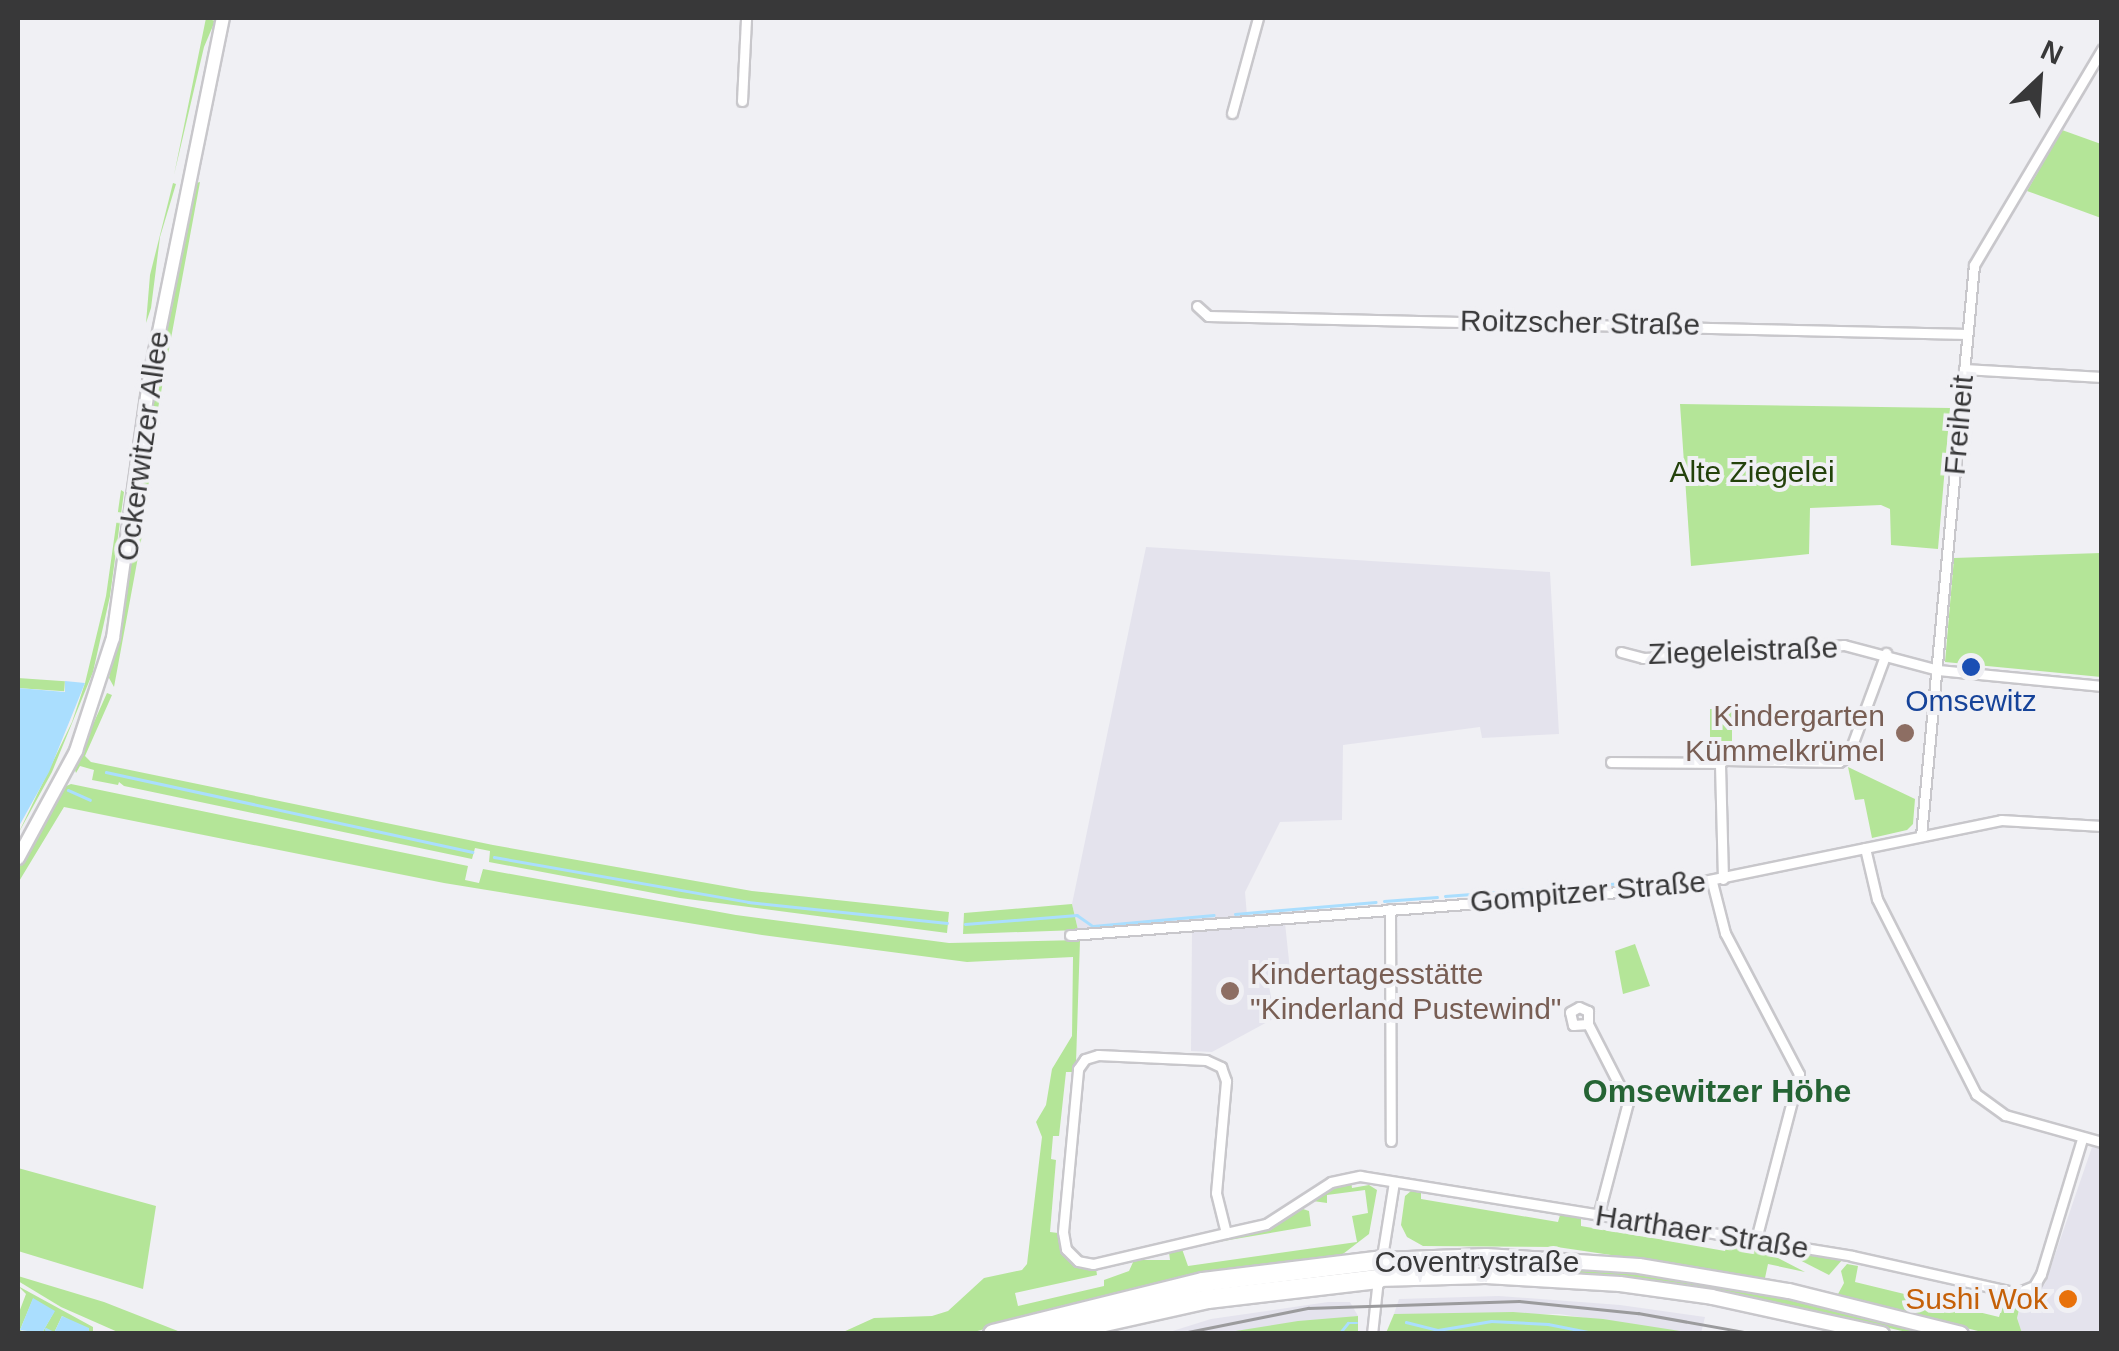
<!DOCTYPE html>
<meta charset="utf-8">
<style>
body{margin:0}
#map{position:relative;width:2119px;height:1351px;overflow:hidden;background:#f0f0f4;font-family:Helvetica,sans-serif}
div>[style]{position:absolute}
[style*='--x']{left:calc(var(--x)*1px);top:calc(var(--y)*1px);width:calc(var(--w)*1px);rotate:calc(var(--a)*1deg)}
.built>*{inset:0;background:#e4e3ed}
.green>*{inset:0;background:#b4e598;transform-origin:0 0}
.water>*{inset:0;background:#aadefe}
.stream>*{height:2.5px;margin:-1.25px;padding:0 1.25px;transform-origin:1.25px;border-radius:1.25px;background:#aadefe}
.roads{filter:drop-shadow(2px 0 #c8c7cb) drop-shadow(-2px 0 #c8c7cb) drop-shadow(0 2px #c8c7cb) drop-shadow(0 -2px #c8c7cb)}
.street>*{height:9px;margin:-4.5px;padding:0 4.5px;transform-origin:4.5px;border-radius:4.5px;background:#fff}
.secondary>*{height:12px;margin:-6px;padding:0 6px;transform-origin:6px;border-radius:6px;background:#fff}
.primary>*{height:14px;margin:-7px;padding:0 7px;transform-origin:7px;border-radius:7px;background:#fff}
.highway>*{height:18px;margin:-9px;padding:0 9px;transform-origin:9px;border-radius:9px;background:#fff}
.tram>*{height:2.5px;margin:-1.25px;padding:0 1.25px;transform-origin:1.25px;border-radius:1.25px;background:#9b9b9d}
.dots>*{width:28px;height:28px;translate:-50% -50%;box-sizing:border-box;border:5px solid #f0f0f4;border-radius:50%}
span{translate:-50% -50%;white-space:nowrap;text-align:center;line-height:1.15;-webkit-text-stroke:8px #f0f0f4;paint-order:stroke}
.street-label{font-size:30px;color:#383839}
.park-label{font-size:30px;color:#23420b}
.transit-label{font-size:30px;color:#164399}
.education-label{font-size:30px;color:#785e54}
.right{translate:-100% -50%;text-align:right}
.left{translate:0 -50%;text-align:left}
.food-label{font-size:30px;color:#c56008}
.neighbourhood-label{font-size:32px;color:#256434;font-weight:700}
.frame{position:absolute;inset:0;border:20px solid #383839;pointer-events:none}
.north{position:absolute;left:1989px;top:30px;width:100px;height:100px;-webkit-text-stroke:8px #f0f0f4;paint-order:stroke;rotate:25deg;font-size:28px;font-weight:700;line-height:40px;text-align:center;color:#383839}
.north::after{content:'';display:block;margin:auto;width:35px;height:45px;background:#383839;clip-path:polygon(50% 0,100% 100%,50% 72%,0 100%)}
</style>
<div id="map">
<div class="built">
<i style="clip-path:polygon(1146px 547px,1550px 572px,1559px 734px,1482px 738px,1480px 727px,1343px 745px,1342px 820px,1280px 822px,1245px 892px,1247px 916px,1078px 930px,1072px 904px)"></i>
<i style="clip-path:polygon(1285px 923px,1290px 970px,1269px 986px,1275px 1018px,1212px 1052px,1191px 1051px,1192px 932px)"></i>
<i style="clip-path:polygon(2092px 1147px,2101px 1148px,2101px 1333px,2022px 1333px,2017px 1318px,2022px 1301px,2045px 1284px)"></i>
<i style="clip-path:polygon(1499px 1296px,1620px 1305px,1705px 1317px,1701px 1333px,1693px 1334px,1559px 1314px,1394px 1314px,1399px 1299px)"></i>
<i style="clip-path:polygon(1328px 1302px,1350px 1302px,1358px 1316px,1223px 1333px,1163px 1334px,1211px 1319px)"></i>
</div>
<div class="green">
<i style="clip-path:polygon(206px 18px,215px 21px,204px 47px,174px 175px)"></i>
<i style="clip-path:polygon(2062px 130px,2101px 144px,2101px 218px,2027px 191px)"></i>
<i style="clip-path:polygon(200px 182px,157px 414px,143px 530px,114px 687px,109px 678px,136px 529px,149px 413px,193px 184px)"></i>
<i style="clip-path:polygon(173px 183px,176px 184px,160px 237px,151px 308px,146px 323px,150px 275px)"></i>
<i style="clip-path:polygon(1680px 404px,1950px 408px,1938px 549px,1891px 545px,1890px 509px,1881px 505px,1810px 508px,1809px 554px,1691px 566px)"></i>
<i style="clip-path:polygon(121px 490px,124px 492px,110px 596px,93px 672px,52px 772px,18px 834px,72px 722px,85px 683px,106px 596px)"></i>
<i style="clip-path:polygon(2101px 553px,2101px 677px,1945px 662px,1954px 558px)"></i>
<i style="left:18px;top:678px;width:47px;height:10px;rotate:4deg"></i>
<i style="clip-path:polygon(107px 693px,112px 695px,85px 756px,91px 762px,493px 845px,752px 891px,949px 912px,947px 933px,680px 898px,489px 862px,490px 851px,475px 848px,472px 859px,124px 786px,119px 782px,118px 785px,92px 780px,94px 770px,80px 766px,76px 773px,74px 767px)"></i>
<i style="left:1710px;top:709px;width:22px;height:45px"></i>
<i style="clip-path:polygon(1848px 767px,1915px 799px,1913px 824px,1907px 830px,1872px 838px,1864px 799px,1855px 800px)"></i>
<i style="clip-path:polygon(71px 784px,468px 866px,465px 880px,479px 883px,483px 869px,736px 915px,949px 943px,1080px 940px,1076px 1063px,1073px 1072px,1066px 1072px,1059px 1136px,1053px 1136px,1051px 1159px,1056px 1160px,1050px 1232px,1058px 1233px,1061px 1250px,1072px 1264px,1096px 1268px,1097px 1275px,1015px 1293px,1018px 1306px,1104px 1286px,1104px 1280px,1129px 1271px,1134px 1260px,1170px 1260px,1169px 1252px,1182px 1249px,1188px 1266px,1357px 1242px,1352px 1216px,1368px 1213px,1365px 1190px,1327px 1195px,1327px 1203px,1313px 1201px,1346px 1181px,1351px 1181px,1352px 1188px,1369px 1185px,1377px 1190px,1369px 1234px,1339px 1257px,1129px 1290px,970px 1333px,841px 1333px,874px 1318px,932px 1316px,948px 1311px,984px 1278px,1022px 1270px,1027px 1264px,1042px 1137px,1036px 1122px,1046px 1105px,1052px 1069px,1072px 1036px,1073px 957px,967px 962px,762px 935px,444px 883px,64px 807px,18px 883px,18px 868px,64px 787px)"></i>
<i style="clip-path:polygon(1072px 904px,1078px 930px,963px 934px,964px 913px)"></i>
<i style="clip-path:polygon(1635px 944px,1650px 986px,1623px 994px,1615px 951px)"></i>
<i style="clip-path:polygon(18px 1168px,156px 1206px,143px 1289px,18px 1251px)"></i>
<i style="clip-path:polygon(1411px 1191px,1421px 1193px,1421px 1199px,1558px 1222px,1560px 1215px,1581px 1218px,1581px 1226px,1651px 1238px,1653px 1234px,1662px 1236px,1662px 1240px,1725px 1251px,1728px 1243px,1774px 1250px,1774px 1256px,1805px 1272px,1768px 1264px,1765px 1278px,1838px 1294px,1844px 1283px,1841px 1271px,1847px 1264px,1858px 1266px,1855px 1282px,1999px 1317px,2003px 1303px,2020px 1306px,2017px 1318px,2022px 1333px,1986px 1333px,1838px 1296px,1665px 1263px,1557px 1247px,1423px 1246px,1407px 1237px,1401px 1225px,1405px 1196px)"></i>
<i style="clip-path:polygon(1303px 1209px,1309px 1211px,1311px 1226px,1194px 1246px,1269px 1227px)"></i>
<i style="clip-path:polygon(1780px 1250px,1843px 1259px,1829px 1275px)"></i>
<i style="clip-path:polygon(1421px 1268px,1613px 1270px,1655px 1274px,1790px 1298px,1938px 1333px,1911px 1333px,1788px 1305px,1656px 1282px,1529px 1271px,1422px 1272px)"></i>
<i style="clip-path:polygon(18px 1276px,104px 1302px,183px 1333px,120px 1333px,61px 1307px,18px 1281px)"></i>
<i style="clip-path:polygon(18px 1286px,93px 1327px,93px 1333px,62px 1316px,54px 1333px,42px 1333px,54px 1312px,33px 1299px,20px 1330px,26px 1333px,18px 1333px,18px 1315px,26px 1294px)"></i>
<i style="clip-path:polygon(1513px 1312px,1603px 1319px,1693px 1333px,1386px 1333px,1394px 1314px)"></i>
<i style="clip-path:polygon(1358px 1316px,1358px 1333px,1223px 1333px,1298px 1321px)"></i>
</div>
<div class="water">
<i style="clip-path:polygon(65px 681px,85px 683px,49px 772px,18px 828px,18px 688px,65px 692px)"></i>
<i style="clip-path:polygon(33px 1298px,55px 1311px,42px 1333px,20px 1330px)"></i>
<i style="clip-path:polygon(62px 1316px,89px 1328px,89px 1333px,54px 1333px)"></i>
</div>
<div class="stream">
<i style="--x:106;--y:772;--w:375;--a:12.3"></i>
<i style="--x:68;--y:790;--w:24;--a:24"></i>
<i style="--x:494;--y:857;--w:258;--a:10"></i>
<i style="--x:748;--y:902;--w:200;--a:6"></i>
<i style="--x:1566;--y:887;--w:115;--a:-4"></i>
<i style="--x:1505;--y:891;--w:53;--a:-4.3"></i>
<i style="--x:1445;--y:896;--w:53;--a:-4.3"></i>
<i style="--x:1384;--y:901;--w:53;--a:-4.3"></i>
<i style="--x:1235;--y:914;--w:141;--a:-4.9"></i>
<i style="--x:965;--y:924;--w:112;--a:-4.6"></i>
<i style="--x:1077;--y:915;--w:19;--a:35"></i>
<i style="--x:1093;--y:926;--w:121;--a:-5.2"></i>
<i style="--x:1406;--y:1322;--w:33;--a:14"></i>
<i style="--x:1438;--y:1330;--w:54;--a:-9.6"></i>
<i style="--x:1491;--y:1321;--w:57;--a:3"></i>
<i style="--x:1548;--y:1324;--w:52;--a:11.1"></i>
<i style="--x:46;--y:1329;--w:11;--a:27"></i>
<i style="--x:1339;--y:1334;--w:14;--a:-51"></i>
<i style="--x:1348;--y:1323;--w:9;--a:0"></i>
</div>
<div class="roads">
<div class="street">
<i style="--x:742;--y:101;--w:83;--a:-87.2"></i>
<i style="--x:1232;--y:113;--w:98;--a:-74.7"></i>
<i style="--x:1197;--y:306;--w:15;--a:42"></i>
<i style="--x:1208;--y:316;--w:759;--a:1.36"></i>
<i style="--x:1964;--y:369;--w:138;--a:3.3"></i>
<i style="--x:1621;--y:652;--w:23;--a:15"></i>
<i style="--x:1643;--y:658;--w:74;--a:-2.3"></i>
<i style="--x:1717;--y:655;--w:127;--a:-4.5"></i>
<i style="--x:1844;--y:645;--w:97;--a:14.9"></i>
<i style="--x:1938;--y:670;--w:165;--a:5.6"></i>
<i style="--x:1611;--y:762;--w:109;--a:0.5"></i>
<i style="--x:1921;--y:836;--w:573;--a:-84.7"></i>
<i style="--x:1974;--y:265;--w:251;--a:-59.3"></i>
<i style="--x:1865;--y:848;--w:52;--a:76.8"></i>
<i style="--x:1877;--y:899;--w:219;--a:63.1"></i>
<i style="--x:1976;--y:1094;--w:36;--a:36"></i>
<i style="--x:2005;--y:1115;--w:101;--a:15.6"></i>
<i style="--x:1723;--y:879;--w:116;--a:-91.5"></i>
<i style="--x:1720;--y:763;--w:6;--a:-31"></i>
<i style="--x:1725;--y:760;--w:114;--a:1"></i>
<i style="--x:1839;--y:762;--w:11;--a:-34"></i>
<i style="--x:1848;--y:756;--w:110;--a:-69.7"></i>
<i style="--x:1712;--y:882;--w:53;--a:75.7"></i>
<i style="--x:1725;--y:933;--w:159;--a:62.3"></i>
<i style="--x:1799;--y:1074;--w:175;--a:104.6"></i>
<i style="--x:1390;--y:909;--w:232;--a:89.8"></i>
<i style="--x:1070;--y:935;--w:602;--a:-4.48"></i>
<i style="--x:1670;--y:888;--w:338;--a:-11.6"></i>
<i style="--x:2001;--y:820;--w:101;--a:3.4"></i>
<i style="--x:1588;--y:1024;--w:15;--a:176"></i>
<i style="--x:1573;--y:1025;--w:13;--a:-103"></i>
<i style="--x:1570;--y:1012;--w:10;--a:-29"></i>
<i style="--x:1579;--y:1007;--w:10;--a:24"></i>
<i style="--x:1588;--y:1011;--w:13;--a:90"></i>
<i style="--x:1588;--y:1024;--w:88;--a:62.9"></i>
<i style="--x:1628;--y:1102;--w:118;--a:104.7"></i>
<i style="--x:1098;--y:1055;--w:108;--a:2.7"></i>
<i style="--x:1206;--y:1060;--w:17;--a:25"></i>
<i style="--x:1221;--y:1067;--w:15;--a:70"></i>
<i style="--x:1226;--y:1081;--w:112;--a:95.1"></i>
<i style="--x:1216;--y:1193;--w:41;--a:76"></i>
<i style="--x:1226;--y:1233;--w:137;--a:166.9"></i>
<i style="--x:1093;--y:1264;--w:15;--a:-169"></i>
<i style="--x:1078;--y:1261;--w:17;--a:-135"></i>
<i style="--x:1066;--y:1249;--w:17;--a:-100"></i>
<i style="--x:1063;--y:1232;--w:164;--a:-84.7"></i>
<i style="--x:1078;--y:1069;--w:12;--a:-55"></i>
<i style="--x:1085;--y:1059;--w:14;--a:-17"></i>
<i style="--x:1226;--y:1233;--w:41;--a:-12.7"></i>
<i style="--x:1266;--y:1224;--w:77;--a:-32.9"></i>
<i style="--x:1331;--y:1182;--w:30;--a:-12"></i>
<i style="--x:1360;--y:1176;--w:498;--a:9.2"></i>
<i style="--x:1852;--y:1256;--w:169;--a:12.6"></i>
<i style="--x:2017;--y:1293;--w:18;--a:-22"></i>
<i style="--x:2034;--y:1286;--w:14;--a:-60"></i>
<i style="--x:2041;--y:1274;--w:141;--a:-73.1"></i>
<i style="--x:1381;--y:1263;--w:82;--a:-80.9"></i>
<i style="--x:1372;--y:1334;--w:55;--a:-83.8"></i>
</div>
<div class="secondary">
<i style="--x:18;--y:858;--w:122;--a:-61.5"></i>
<i style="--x:76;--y:751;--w:119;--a:-71.9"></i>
<i style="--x:113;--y:638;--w:265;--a:-82"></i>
<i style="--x:150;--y:376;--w:365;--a:-78.5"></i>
</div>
<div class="primary">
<i style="--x:1382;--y:1260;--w:104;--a:-2.2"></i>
<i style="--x:1486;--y:1256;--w:153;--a:3.7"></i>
<i style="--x:1639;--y:1266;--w:152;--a:9.5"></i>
<i style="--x:1789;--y:1291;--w:177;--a:14"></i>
<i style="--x:1378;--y:1279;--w:108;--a:-1.6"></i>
<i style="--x:1486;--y:1276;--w:134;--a:3.4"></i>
<i style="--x:1620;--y:1284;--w:93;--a:8"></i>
<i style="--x:1712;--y:1297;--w:174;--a:12.3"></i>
</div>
<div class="highway">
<i style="--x:993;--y:1334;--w:216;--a:-13.9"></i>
<i style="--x:1203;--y:1282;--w:180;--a:-7"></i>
<i style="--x:1051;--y:1334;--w:161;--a:-12.6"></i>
<i style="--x:1208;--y:1299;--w:171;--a:-6.7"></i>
</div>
</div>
<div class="tram">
<i style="--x:1178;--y:1334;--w:133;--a:-11.3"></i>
<i style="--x:1308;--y:1308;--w:211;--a:-1.9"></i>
<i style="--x:1519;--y:1301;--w:120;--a:5.8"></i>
<i style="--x:1638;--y:1313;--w:120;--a:10.1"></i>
</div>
<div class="dots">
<i style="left:1971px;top:667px;background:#1a4fb4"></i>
<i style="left:1905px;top:733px;background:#8d6e63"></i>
<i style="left:1230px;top:991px;background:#8d6e63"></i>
<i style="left:2068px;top:1299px;background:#e8710a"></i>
</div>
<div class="street-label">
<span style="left:1580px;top:323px;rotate:1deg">Roitzscher Straße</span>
<span style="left:1959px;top:425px;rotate:-85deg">Freiheit</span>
<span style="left:143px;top:446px;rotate:-82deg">Ockerwitzer Allee</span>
<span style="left:1743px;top:651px;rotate:-2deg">Ziegeleistraße</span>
<span style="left:1588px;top:892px;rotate:-5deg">Gompitzer Straße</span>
<span style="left:1702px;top:1232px;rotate:9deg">Harthaer Straße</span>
<span style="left:1477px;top:1262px">Coventrystraße</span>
</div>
<div class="park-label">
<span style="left:1752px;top:472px">Alte Ziegelei</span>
</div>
<div class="transit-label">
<span style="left:1971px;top:701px">Omsewitz</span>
</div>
<div class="education-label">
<span class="right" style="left:1885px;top:733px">Kindergarten<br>Kümmelkrümel</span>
<span class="left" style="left:1250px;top:991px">Kindertagesstätte<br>"Kinderland Pustewind"</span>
</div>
<div class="food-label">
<span class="right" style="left:2048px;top:1299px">Sushi Wok</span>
</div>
<div class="neighbourhood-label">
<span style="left:1717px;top:1091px">Omsewitzer Höhe</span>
</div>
<div class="frame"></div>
<div class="north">N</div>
</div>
